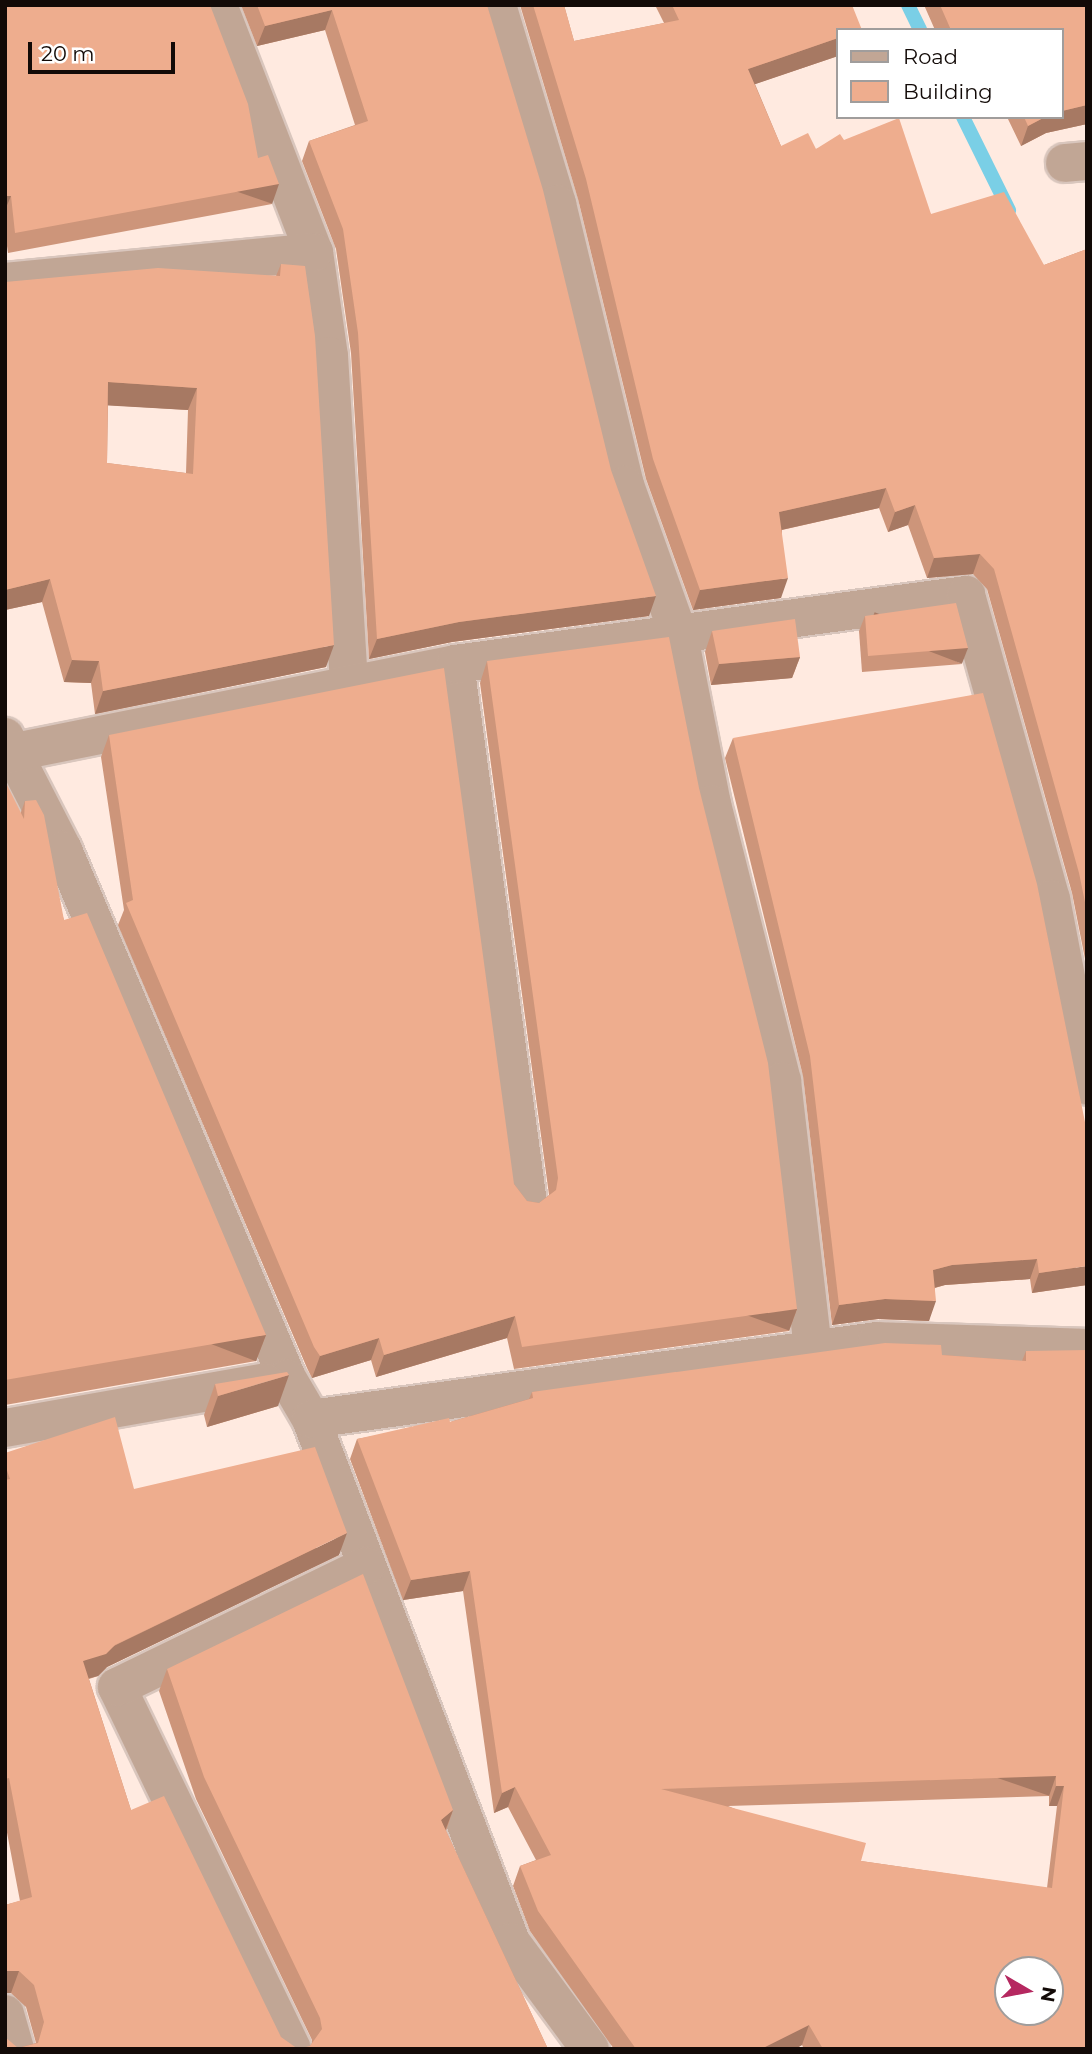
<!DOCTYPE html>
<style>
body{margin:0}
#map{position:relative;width:1092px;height:2054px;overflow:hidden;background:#ffeae0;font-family:Montserrat,sans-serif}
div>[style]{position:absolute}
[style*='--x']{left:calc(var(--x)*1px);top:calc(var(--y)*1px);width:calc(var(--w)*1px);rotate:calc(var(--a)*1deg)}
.stream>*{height:14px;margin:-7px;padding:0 7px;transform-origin:7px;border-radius:7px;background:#7acfe6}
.roads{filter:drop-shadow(2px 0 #d9c6bd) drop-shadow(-2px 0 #d9c6bd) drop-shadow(0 2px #d9c6bd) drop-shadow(0 -2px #d9c6bd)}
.street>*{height:38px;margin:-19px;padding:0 19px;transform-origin:19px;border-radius:19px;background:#c1a695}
.wall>*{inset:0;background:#cd957a}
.shaded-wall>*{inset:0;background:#a77963;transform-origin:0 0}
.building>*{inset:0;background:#eead8e}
span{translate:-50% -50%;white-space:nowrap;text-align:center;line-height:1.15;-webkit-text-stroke:6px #fff;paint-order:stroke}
.frame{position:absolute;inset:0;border:7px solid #120a07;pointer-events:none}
.legend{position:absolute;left:836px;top:28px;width:228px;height:91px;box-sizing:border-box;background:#fff;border:2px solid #a09d9c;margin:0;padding:9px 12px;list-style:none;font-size:21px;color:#120a07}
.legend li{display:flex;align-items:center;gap:14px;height:35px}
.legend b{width:35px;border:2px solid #a09d9c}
.north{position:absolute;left:994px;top:1956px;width:70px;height:70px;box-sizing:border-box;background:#fff;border:2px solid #a09d9c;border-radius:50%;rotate:100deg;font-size:19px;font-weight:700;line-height:28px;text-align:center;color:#120a07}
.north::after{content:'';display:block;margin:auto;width:24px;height:32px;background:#b52860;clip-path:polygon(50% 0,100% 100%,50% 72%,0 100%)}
.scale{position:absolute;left:28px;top:42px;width:147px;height:32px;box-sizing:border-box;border:4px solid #120a07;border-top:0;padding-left:9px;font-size:21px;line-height:24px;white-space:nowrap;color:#120a07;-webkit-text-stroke:5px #fff;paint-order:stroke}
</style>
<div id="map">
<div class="stream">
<i style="--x:908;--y:5;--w:28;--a:64"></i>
<i style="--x:963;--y:117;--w:104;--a:63.7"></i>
</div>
<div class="roads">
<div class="street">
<i style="--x:218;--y:5;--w:265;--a:68.8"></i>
<i style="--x:314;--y:252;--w:105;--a:81.8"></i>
<i style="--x:329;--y:356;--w:329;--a:86.5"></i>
<i style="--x:497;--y:5;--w:208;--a:73.2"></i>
<i style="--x:557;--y:204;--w:289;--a:76.4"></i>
<i style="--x:625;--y:485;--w:160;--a:70.3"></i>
<i style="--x:679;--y:636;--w:171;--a:78.9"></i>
<i style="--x:712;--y:804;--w:286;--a:75.8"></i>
<i style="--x:782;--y:1081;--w:271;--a:83.4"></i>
<i style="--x:1065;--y:163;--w:22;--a:-5"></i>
<i style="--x:5;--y:282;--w:310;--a:-5.5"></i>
<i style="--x:455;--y:664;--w:544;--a:82.29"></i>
<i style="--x:5;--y:737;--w:127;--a:62.8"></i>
<i style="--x:63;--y:850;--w:574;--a:67.01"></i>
<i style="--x:287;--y:1378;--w:48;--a:59.7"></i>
<i style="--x:311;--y:1419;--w:560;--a:69.07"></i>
<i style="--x:511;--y:1942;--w:133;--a:53.6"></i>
<i style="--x:5;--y:754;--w:459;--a:-11.3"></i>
<i style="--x:455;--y:664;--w:516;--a:-7.69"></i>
<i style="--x:966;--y:595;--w:316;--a:74.4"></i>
<i style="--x:1051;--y:899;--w:190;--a:79.1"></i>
<i style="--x:311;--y:1419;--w:571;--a:-7.85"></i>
<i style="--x:877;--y:1341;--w:210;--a:1.9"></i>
<i style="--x:5;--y:1428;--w:264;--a:-10"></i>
<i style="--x:5;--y:2014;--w:36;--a:74"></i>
<i style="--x:292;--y:2049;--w:402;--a:-115.8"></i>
<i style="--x:117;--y:1687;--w:277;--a:-25.9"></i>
</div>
</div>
<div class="wall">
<i style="clip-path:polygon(5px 5px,258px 158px,272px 204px,8px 253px,5px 232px)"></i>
<i style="clip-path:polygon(241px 5px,487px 5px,649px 616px,452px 642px,369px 659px,351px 353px,336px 249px,302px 161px,309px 141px,355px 125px,325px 30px,257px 46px)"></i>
<i style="clip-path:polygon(520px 5px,564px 5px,574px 41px,664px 23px,655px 5px,852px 5px,838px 56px,755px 84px,781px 146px,816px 149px,844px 140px,931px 214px,1044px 265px,1087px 249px,1087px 969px,1072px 893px,987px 589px,973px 574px,927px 578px,908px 525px,888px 532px,879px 508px,782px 530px,781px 598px,693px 610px,646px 479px,578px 199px)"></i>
<i style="clip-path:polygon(924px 5px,1087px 5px,1087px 124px,1046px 133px,1021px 146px,1007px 117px,1062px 117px,1062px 30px,935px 30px)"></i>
<i style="clip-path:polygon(evenodd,281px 264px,326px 667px,95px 714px,91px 683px,64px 682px,42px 602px,5px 610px,5px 282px,276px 276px,281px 264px,108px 405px,188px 410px,186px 473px,107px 463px,108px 405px)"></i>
<i style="clip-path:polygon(865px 616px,962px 664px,862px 672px,859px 631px)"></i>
<i style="clip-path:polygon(712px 631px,800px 657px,792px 678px,711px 685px,705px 652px)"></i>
<i style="clip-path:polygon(487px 661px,797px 1309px,789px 1331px,514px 1369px,507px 1338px,376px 1377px,371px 1360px,312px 1378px,307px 1368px,118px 925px,124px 910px,101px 757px,109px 735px,514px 1184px,527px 1201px,539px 1203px,549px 1195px,480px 683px)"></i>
<i style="clip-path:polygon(733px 738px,1087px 1285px,1032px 1293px,1030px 1279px,945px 1285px,935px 1288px,929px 1321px,878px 1319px,832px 1325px,803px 1076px,725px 758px)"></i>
<i style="clip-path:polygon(25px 801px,64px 920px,266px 1335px,256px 1361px,5px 1405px,21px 812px)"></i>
<i style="clip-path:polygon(evenodd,1026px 1351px,1087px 2049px,804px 2049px,802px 2045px,795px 2049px,614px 2049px,530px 1931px,513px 1886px,520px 1866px,536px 1860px,508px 1807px,494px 1813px,463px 1591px,403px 1600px,350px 1459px,357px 1439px,450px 1422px,529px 1399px,532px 1392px,942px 1355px,1022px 1361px,1026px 1351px,1049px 1796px,1049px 1806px,1057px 1806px,1047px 1888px,861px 1861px,728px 1806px,1049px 1796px)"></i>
<i style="clip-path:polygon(215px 1384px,278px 1406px,207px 1427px,204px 1415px)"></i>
<i style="clip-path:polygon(5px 1453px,134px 1489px,339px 1555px,107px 1667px,98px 1676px,89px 1679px,131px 1810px,281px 2037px,18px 2048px,36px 2043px,26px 2007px,11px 1993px,5px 1993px,5px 1905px,20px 1901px,5px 1822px)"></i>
<i style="clip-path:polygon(167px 1669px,453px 1810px,446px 1831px,548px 2049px,310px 2046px,312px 2043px,312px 2040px,196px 1799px,159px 1691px)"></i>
</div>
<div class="shaded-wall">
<i style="clip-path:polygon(332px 10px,325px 30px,257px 46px,265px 26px)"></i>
<i style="clip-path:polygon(838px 38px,838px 56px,741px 89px,748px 69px)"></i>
<i style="clip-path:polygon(1087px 105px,1087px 124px,1046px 133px,1021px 146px,1028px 126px,1045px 117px,1062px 117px,1062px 111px)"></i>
<i style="left:279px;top:184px;width:21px;height:269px;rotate:109deg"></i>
<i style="clip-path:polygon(5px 196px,11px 196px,5px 210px)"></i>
<i style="clip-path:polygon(108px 382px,197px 388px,188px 410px,100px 405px)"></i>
<i style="clip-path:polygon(886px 488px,879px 508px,772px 532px,779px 512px)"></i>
<i style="clip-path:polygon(915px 505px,908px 525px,888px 532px,895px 512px)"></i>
<i style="clip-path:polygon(980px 554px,973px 574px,927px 578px,934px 558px)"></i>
<i style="clip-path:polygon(788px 578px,781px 598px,693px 610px,700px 590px)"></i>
<i style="clip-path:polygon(50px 579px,42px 602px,5px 610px,5px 590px)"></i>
<i style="clip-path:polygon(656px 596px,649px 616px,452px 642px,369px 659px,377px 639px,459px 622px)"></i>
<i style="clip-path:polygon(334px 645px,326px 667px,95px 714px,103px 691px)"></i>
<i style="left:968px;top:648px;width:17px;height:100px;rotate:111deg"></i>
<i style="clip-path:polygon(800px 657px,792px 678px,711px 685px,719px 664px)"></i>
<i style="clip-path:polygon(72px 660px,99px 661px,91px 683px,64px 682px)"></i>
<i style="clip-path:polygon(1037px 1259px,1030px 1279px,945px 1285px,926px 1290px,933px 1270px,952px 1265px)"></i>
<i style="clip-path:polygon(1087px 1266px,1087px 1285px,1032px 1293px,1039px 1273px)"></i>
<i style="clip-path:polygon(885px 1299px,936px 1301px,929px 1321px,878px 1319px,832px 1325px,839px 1305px)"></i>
<i style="left:797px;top:1309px;width:23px;height:278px;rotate:110deg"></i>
<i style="clip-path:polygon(515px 1316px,507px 1338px,376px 1377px,384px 1355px)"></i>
<i style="left:266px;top:1335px;width:28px;height:265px;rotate:111deg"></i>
<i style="clip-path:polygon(379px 1338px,371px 1360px,312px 1378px,320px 1356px)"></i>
<i style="clip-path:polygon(289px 1375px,278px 1406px,207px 1427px,218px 1396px)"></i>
<i style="clip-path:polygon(347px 1533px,339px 1555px,107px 1667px,98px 1676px,75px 1682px,83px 1661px)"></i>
<i style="clip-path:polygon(470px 1571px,463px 1591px,403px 1600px,411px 1580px)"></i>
<i style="left:1056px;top:1776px;width:21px;height:395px;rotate:109deg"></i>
<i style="clip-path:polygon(1056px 1786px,1064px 1786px,1057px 1806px,1049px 1806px)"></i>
<i style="clip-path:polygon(515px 1787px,508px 1807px,494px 1813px,502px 1793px)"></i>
<i style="clip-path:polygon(453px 1810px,445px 1831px,441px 1820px)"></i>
<i style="clip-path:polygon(6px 1971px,19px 1971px,11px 1993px,5px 1993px,5px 1973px)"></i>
<i style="clip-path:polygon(809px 2025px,802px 2045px,795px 2049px,761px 2049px)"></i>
</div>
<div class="building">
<i style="clip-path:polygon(5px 5px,210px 5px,248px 104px,258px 158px,268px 155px,279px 184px,15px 233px,11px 196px,5px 196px)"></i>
<i style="clip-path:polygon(257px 5px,487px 5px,543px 190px,611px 470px,656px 596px,459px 622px,377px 639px,358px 333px,343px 229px,309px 141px,368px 121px,332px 10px,265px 26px)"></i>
<i style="clip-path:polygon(533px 5px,564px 5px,574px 41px,679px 20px,672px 5px,852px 5px,862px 30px,838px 30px,838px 38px,748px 69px,781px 146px,808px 133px,816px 149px,840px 134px,844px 140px,899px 118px,931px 214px,1004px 192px,1044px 265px,1087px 249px,1087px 912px,1079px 873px,994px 569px,980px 554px,934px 558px,915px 505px,895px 512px,886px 488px,779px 512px,788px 578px,700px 590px,653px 459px,586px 179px)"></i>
<i style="clip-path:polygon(940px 5px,1087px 5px,1087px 105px,1062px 111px,1062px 30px,951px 30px)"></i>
<i style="clip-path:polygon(1024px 117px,1045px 117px,1028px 126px)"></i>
<i style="clip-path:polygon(evenodd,281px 264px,305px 266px,315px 336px,334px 645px,103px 691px,99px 661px,72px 660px,50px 579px,5px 590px,5px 282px,158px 268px,280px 276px,281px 264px,108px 382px,197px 388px,193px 474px,107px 463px,108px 382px)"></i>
<i style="clip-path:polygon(956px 603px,968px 648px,868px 656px,865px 616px)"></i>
<i style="clip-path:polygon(795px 619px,800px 657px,719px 664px,712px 631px)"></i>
<i style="clip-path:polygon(669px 637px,699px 788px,768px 1063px,797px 1309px,522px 1347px,515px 1316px,384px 1355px,379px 1338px,320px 1356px,314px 1347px,126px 903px,133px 900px,109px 735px,444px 668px,514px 1184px,527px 1201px,539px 1203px,556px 1190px,558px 1178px,487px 661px)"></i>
<i style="clip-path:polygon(983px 693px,1037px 884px,1087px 1132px,1087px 1266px,1039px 1273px,1037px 1259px,952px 1265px,933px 1270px,936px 1301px,885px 1299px,839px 1305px,810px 1056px,733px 738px)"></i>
<i style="clip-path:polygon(5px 781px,24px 819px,25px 801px,36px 800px,44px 815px,64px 920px,87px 913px,266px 1335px,5px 1380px)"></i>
<i style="clip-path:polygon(evenodd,885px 1343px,941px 1345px,942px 1355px,1026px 1361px,1026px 1351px,1087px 1350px,1087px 2049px,823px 2049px,809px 2025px,761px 2049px,636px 2049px,538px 1911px,520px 1866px,551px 1855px,515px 1787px,502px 1793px,470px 1571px,411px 1580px,357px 1439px,449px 1418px,450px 1422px,533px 1398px,532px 1392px,885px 1343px,1056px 1776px,1056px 1786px,1064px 1786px,1052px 1888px,861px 1861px,866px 1843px,661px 1789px,1056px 1776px,885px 1343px,1008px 1970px,1050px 1970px,1050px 2012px,1008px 2012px,1008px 1970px)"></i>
<i style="clip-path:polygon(287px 1372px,289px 1375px,218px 1396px,215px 1384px)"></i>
<i style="clip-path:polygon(115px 1417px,134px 1489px,315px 1447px,347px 1533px,115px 1645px,106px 1654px,83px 1661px,131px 1810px,164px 1796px,281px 2037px,298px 2049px,5px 2049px,5px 2037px,18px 2048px,38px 2043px,44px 2022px,34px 1985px,19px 1971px,6px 1971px,5px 1973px,5px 1905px,32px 1897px,9px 1778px,5px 1779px,5px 1480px,10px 1479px,5px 1465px,5px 1453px)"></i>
<i style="clip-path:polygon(363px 1574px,453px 1810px,441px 1820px,548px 2049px,298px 2049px,310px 2046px,322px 2029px,320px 2018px,204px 1777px,167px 1669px)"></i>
</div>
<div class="frame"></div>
<ul class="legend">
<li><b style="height:9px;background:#c1a695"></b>Road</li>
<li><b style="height:19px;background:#eead8e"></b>Building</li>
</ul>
<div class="north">N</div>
<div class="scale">20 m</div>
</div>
